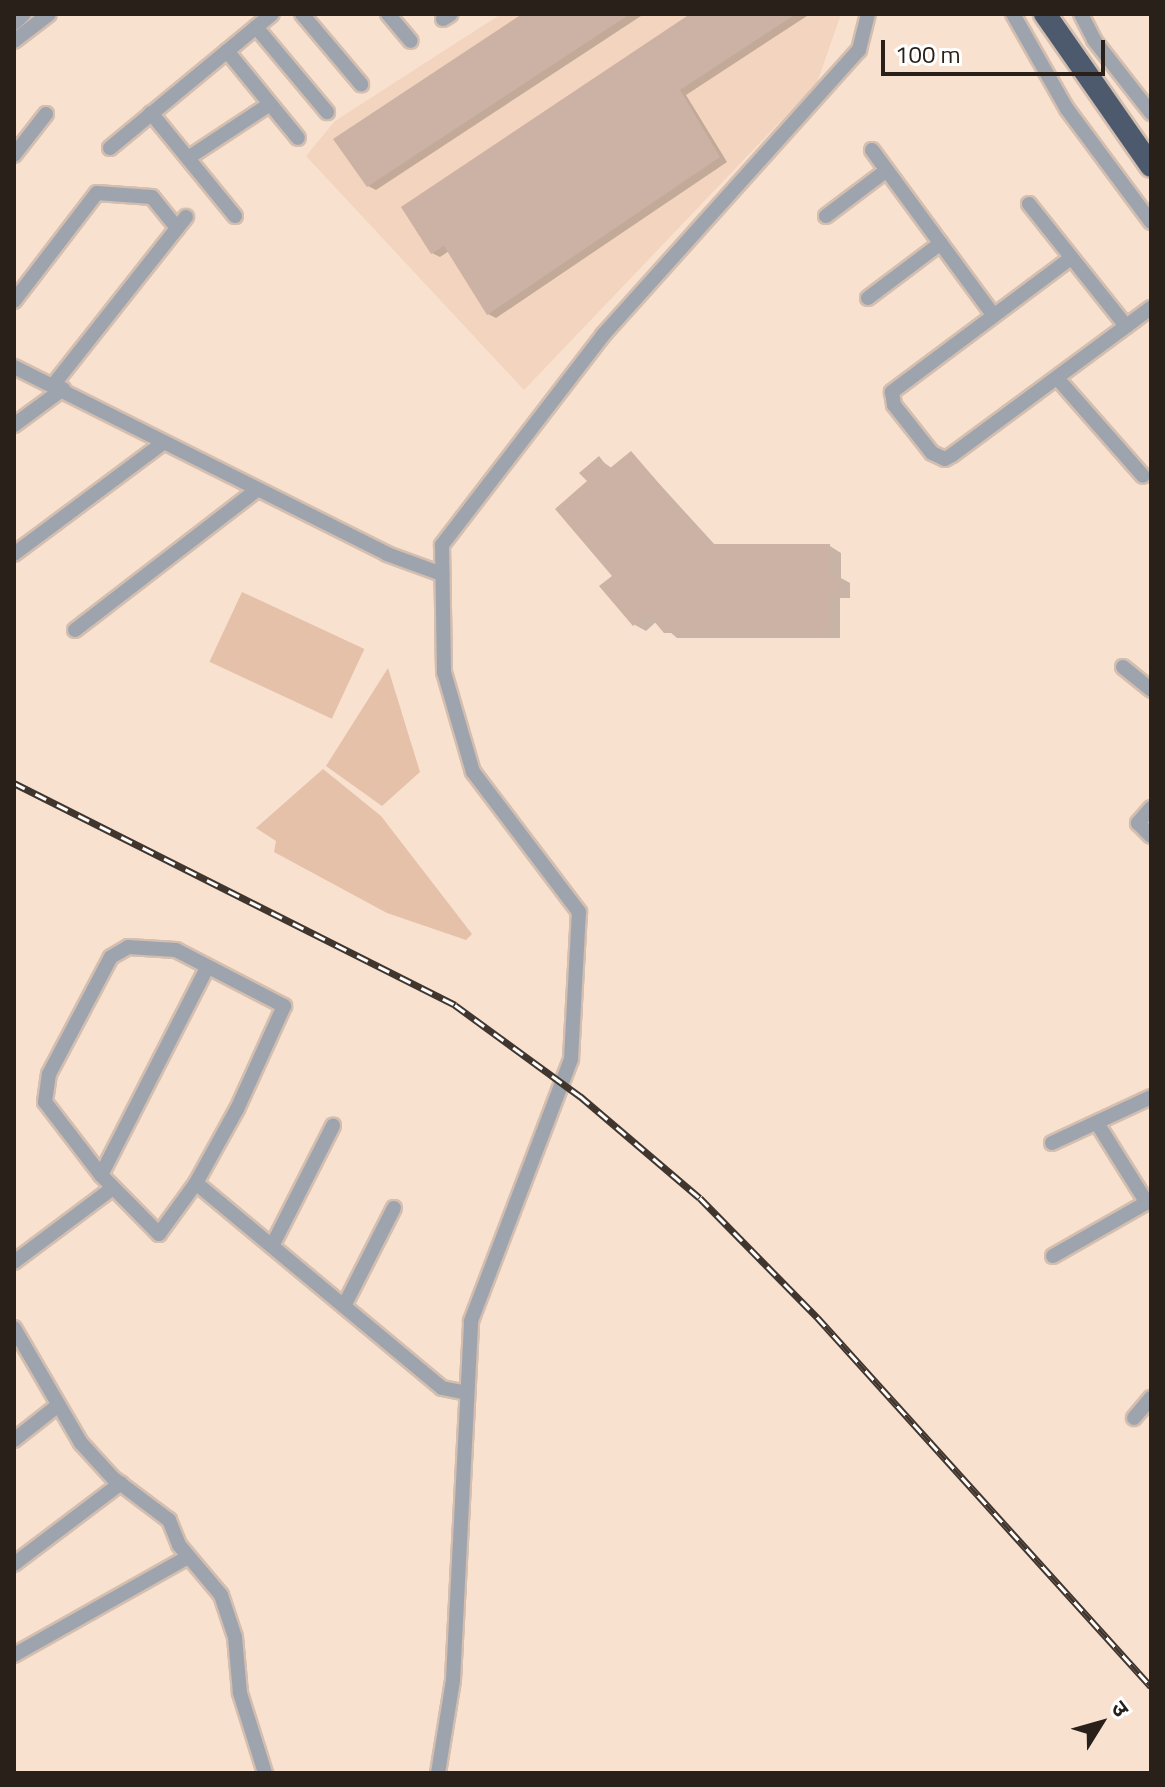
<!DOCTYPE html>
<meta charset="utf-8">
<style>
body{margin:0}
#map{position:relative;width:1165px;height:1787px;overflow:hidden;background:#f9e1d0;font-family:"Titillium Web","Noto Sans Devanagari",sans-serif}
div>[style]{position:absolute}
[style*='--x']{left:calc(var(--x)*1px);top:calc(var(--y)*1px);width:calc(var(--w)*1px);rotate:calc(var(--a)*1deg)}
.built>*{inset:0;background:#f3d4be}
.green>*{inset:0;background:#e4c1a8;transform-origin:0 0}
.shadow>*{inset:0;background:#0003}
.building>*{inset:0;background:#cbb2a4}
.roads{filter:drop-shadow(2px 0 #d3beaf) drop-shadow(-2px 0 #d3beaf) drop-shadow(0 2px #d3beaf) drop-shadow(0 -2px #d3beaf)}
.minor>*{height:14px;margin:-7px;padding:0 7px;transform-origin:7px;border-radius:7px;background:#9ea4ae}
.highway>*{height:22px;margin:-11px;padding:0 11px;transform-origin:11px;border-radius:11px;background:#4d5a6d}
.rail>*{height:7px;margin-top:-3.5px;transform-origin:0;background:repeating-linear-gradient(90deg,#fff 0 12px,#40362e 0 24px);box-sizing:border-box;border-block:2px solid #40362e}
span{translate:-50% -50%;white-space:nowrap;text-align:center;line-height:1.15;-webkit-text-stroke:8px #fff;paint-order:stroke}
.frame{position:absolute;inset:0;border:16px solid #282019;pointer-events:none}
.north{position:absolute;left:1061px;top:1683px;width:80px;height:80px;-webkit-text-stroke:6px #fff;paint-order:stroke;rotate:53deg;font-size:22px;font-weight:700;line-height:32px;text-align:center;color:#282019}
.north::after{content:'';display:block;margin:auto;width:28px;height:36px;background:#282019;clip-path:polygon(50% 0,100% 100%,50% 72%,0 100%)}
.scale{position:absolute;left:881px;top:40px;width:224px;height:36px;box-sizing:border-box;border:4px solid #282019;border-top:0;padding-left:10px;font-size:24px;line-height:28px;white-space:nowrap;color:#282019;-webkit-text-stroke:6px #fff;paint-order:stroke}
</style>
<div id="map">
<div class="built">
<i style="clip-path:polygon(501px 14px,841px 14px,817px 83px,524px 390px,306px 156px,335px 121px)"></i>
</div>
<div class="green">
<i style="left:242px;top:592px;width:135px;height:77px;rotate:25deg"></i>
<i style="clip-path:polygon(388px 668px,420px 772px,382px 806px,326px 766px)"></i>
<i style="clip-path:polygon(323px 769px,381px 816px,472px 934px,466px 940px,387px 913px,274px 852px,276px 841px,256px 828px)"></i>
</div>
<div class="shadow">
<i style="clip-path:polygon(526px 14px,644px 14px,376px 190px,368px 186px)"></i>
<i style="clip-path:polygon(694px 14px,810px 14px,686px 95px,727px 162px,496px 318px,488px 314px,449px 251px,440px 257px,432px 253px)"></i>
<i style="clip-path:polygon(631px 453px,716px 546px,830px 546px,841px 553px,841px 578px,850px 583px,850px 598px,840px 598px,840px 638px,677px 638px,657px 621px,646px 631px,635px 625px,602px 586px,614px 576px,590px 482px,599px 459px,613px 469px)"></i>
</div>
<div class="building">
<i style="clip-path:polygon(522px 14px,630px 14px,367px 187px,333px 139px)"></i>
<i style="clip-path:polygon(690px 14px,796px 14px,680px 90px,720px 157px,487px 315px,444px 246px,431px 254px,401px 207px)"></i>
<i style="clip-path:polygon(631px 451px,711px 544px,830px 544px,830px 575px,840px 575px,839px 593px,830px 593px,829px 633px,664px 633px,648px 614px,633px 626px,599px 586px,612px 576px,555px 509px,587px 481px,579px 473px,599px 456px,609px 469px)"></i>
</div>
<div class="roads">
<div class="minor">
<i style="--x:302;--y:14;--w:92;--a:49.9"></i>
<i style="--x:388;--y:14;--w:35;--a:50"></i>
<i style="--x:1013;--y:14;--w:109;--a:60.4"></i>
<i style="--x:1067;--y:109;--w:141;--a:53.4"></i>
<i style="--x:1081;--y:14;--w:29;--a:63"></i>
<i style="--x:1094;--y:40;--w:93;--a:52"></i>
<i style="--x:443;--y:19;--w:9;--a:-32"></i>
<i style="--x:14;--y:23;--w:13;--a:-42"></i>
<i style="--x:256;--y:27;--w:111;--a:50.1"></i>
<i style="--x:14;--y:41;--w:44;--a:-37.6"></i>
<i style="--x:227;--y:51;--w:112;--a:50.8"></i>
<i style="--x:151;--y:113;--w:133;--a:50.8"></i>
<i style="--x:110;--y:148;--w:210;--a:-39.6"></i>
<i style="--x:872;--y:150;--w:205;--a:53.7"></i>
<i style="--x:14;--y:155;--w:52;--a:-52"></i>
<i style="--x:188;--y:158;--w:98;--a:-33.4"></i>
<i style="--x:1029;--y:204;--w:156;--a:51.5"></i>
<i style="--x:826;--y:216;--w:76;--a:-37"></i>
<i style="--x:1071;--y:258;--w:224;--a:143.2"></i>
<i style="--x:892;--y:392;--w:13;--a:81"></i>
<i style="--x:894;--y:405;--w:61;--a:51.6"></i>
<i style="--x:932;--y:453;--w:14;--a:25"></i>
<i style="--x:945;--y:459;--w:8;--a:-30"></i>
<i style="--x:952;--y:455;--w:247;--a:-36.5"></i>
<i style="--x:868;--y:298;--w:91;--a:-37"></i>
<i style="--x:14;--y:301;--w:136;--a:-52.5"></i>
<i style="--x:97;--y:193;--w:55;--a:4.2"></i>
<i style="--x:152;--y:197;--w:40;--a:51"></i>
<i style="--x:14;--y:367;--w:417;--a:26.6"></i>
<i style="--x:387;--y:554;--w:59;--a:20"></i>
<i style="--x:1057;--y:378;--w:130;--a:48.7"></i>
<i style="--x:54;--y:384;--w:213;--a:-51.7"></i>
<i style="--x:14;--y:425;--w:61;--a:-36.3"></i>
<i style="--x:14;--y:554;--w:187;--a:-36.7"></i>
<i style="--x:75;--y:630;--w:230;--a:-37.6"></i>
<i style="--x:1123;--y:667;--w:36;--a:39"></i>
<i style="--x:1151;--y:808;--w:20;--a:131"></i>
<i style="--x:1138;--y:823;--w:18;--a:45"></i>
<i style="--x:128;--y:947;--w:48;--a:3.6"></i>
<i style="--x:176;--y:950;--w:122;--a:27.4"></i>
<i style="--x:284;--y:1006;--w:113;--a:114.5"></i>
<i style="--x:237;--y:1109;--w:85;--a:119"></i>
<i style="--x:196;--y:1183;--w:63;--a:126"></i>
<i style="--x:159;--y:1234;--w:83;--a:-134.5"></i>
<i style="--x:101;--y:1175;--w:92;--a:-127.5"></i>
<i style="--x:45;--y:1102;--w:28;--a:-82"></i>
<i style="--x:49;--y:1074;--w:132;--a:-62.1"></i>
<i style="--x:111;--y:957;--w:20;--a:-30"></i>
<i style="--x:1097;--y:1123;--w:94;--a:58"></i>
<i style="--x:1052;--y:1143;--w:109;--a:-24.9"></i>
<i style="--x:101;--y:1175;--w:233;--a:-62.9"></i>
<i style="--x:196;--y:1183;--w:320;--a:39.8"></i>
<i style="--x:442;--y:1388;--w:25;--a:11"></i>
<i style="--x:272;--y:1246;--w:135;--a:-63.1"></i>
<i style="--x:1053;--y:1256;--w:113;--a:-29.7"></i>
<i style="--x:14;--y:1262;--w:124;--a:-36.8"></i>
<i style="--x:344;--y:1306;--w:110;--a:-63"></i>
<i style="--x:14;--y:1328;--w:133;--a:59.8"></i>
<i style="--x:81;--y:1443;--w:47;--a:47.6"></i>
<i style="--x:113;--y:1478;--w:70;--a:36.9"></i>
<i style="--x:169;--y:1520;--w:27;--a:68"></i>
<i style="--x:179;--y:1545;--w:65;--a:50"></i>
<i style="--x:221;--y:1595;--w:44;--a:71.6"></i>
<i style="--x:235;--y:1637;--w:56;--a:84.9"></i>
<i style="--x:240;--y:1693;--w:84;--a:72.6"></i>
<i style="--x:1134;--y:1418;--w:26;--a:-50"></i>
<i style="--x:14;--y:1440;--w:55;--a:-38.3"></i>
<i style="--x:14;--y:1564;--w:134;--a:-37.1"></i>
<i style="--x:14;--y:1655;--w:200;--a:-29.4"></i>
<i style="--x:438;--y:1773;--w:94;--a:-80.8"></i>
<i style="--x:453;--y:1680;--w:359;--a:-87.1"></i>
<i style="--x:471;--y:1321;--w:280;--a:-69.1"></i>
<i style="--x:571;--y:1059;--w:147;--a:-86.9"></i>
<i style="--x:579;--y:912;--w:176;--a:-127.1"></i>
<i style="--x:473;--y:772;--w:104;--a:-106.2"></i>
<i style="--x:444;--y:672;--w:127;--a:-90.9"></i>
<i style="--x:442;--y:545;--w:265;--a:-52.5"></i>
<i style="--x:603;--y:335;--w:383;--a:-48.1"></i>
<i style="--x:859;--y:50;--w:37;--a:-76"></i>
</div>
<div class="highway">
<i style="--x:1045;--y:14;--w:185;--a:55.1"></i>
</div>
</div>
<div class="rail">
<i style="--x:14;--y:783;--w:494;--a:26.7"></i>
<i style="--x:455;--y:1005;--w:155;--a:36.1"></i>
<i style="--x:580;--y:1096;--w:157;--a:40.4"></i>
<i style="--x:700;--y:1198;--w:167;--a:45.5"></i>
<i style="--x:817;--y:1317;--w:498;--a:47.9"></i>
</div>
<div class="frame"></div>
<div class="north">उ</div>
<div class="scale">100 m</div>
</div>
